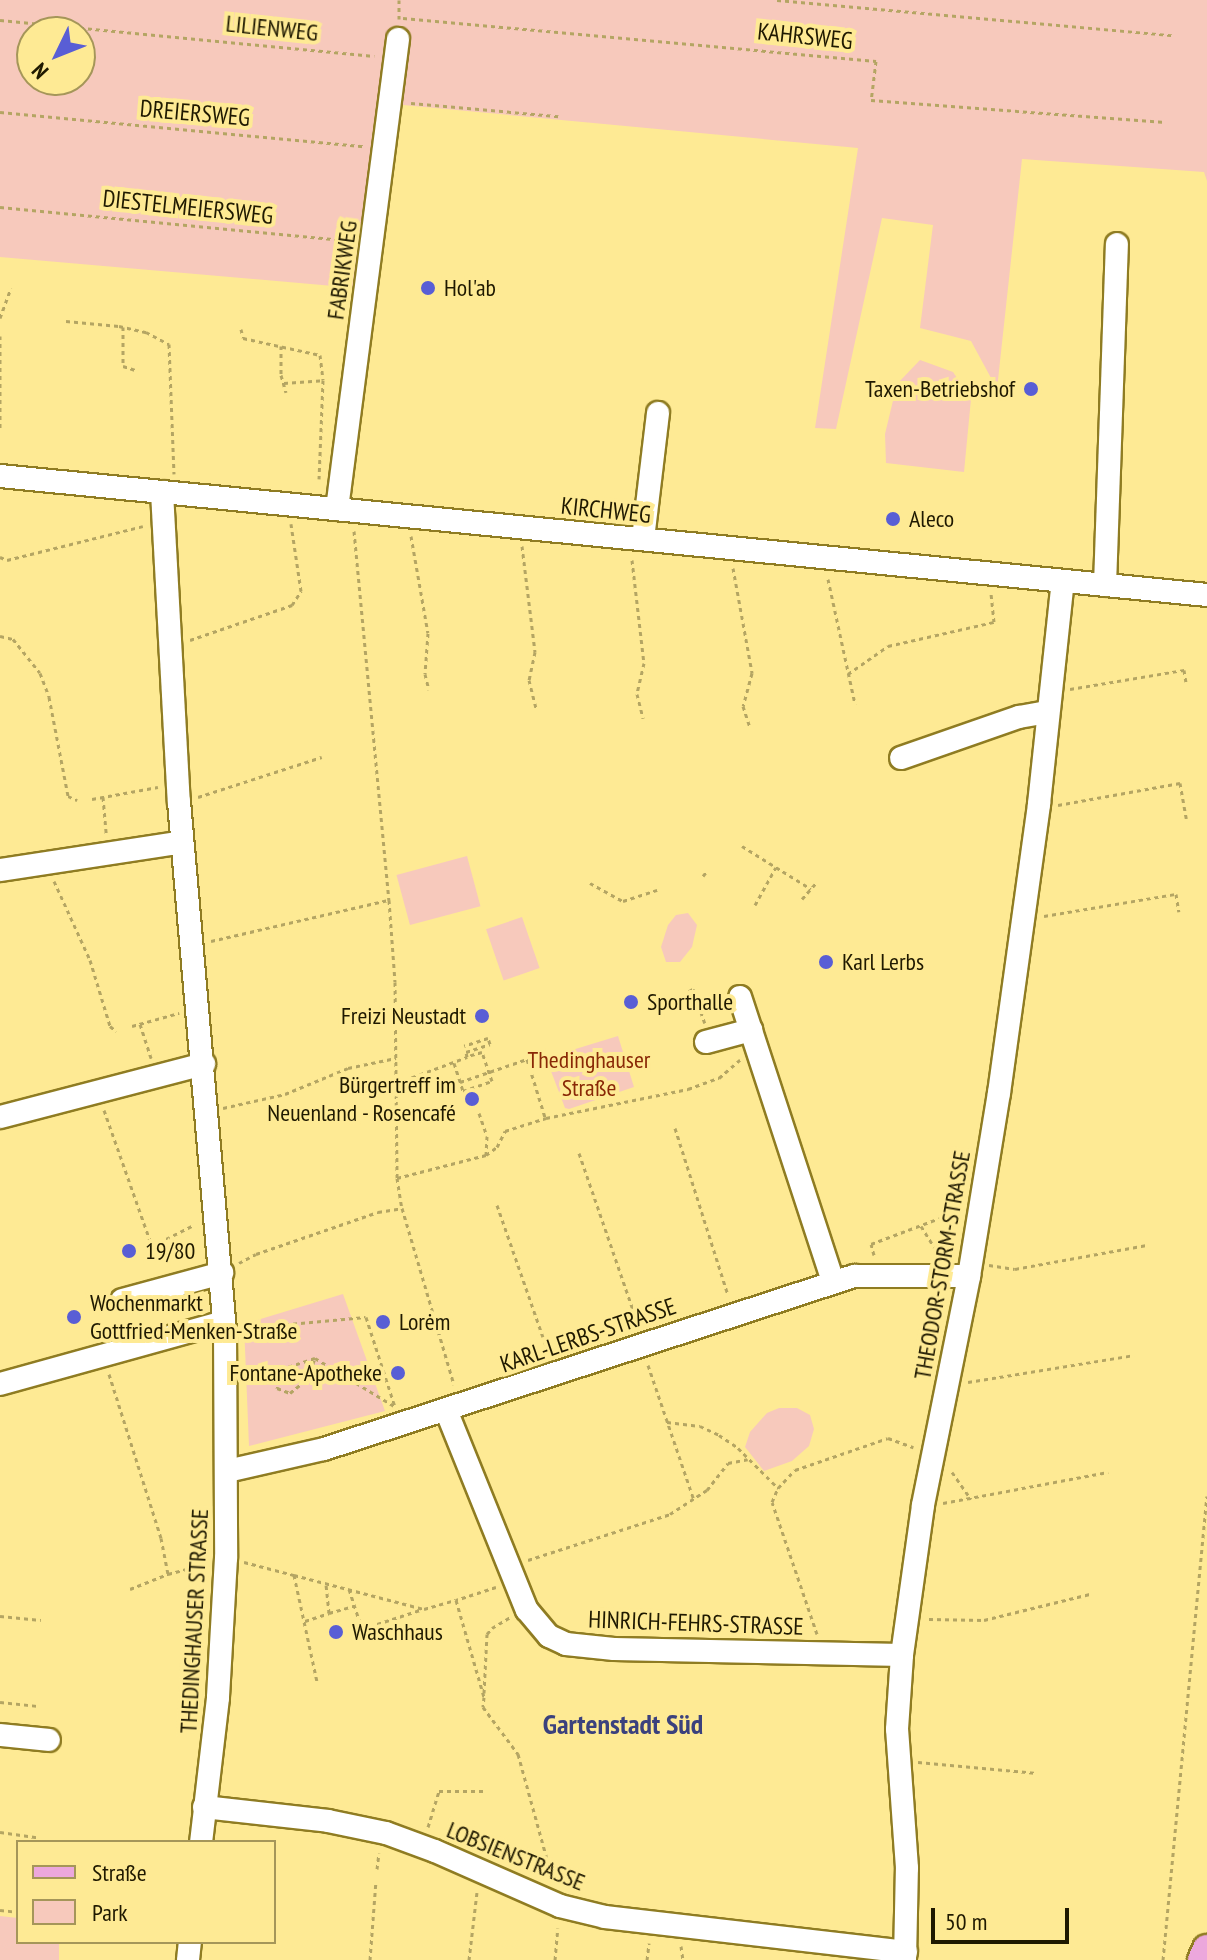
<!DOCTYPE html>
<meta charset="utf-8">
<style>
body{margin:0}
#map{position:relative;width:1207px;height:1960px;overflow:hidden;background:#feea94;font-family:"PT Sans Narrow",sans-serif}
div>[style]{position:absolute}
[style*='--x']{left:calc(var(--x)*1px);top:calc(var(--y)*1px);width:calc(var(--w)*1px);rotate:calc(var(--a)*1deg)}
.green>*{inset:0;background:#f7c9bc;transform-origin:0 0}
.path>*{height:3px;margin-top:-1.5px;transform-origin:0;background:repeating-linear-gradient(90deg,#b4a563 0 4px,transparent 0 8px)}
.roads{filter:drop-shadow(2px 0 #8f7c22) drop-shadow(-2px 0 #8f7c22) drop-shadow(0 2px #8f7c22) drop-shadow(0 -2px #8f7c22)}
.minor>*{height:22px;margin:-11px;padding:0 11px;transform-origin:11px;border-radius:11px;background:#fff}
.major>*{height:28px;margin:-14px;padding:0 14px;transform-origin:14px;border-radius:14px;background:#eca7dc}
.dots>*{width:22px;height:22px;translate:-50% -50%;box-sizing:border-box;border:4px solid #feea94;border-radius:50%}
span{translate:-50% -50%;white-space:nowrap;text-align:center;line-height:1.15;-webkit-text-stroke:8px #feea94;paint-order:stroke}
.street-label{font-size:24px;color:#1f1900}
.poi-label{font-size:24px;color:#1f1900}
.left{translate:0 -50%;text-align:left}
.right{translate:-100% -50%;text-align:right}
.park-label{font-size:24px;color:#892806}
.quarter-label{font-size:28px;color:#3b417d;font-weight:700}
.legend{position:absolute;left:16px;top:1840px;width:260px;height:104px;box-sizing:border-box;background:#feea94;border:2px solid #a59659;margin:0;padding:10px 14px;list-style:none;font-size:24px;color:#1f1900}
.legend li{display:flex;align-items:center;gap:16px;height:40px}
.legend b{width:40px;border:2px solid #a59659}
.north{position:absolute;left:16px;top:16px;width:80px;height:80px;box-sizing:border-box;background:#feea94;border:2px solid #a59659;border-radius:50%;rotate:227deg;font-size:22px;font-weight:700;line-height:32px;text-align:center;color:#1f1900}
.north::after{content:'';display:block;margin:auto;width:28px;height:36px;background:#595ed5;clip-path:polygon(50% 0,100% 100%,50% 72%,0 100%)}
.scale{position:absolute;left:931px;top:1908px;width:138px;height:36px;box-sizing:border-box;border:4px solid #1f1900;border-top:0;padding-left:10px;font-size:24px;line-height:28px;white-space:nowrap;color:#1f1900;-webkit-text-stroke:6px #feea94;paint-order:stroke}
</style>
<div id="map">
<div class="green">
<i style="clip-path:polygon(evenodd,0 0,1207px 0,1207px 181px,1204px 172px,1022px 159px,997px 389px,971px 341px,920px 328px,933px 225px,882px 218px,836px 429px,815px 428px,858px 148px,382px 103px,356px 288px,0 257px,0 0,32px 32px,80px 32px,80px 80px,32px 80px,32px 32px)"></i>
<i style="clip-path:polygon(920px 360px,953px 372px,971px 399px,964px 472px,886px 463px,885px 434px,897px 384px)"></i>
<i style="left:467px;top:856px;width:52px;height:73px;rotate:75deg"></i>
<i style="clip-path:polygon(688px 913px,697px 925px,692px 947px,680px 962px,666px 962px,661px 947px,668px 925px,676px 915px)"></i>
<i style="left:522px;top:917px;width:54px;height:38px;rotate:71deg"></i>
<i style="clip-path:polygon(618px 1036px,634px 1087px,569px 1109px,565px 1108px,546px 1058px)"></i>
<i style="clip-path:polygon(343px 1294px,385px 1411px,249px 1446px,244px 1324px)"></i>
<i style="clip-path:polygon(779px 1408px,797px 1408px,810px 1415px,814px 1429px,809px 1446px,792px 1461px,764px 1471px,745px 1447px,750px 1432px,767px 1413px)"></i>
<i style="clip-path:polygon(0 1916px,18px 1918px,18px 1942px,59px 1942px,59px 1960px,0 1960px)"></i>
</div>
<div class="path">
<i style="--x:399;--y:0;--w:19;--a:90"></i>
<i style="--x:777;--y:0;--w:398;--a:5.1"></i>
<i style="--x:403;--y:18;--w:475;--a:5.2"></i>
<i style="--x:876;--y:61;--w:39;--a:97"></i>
<i style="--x:871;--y:100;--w:295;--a:4.3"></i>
<i style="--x:0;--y:20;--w:376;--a:5.5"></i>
<i style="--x:411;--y:103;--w:148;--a:5.1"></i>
<i style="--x:0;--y:112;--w:365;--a:5.4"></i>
<i style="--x:0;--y:207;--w:355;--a:5.5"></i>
<i style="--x:0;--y:318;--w:32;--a:-70"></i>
<i style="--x:66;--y:321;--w:53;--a:5.4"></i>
<i style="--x:119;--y:326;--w:28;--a:13"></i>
<i style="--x:146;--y:332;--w:26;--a:28"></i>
<i style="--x:169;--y:344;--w:130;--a:87.8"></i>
<i style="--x:123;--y:327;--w:39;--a:90"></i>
<i style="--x:123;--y:366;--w:13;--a:18"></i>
<i style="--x:241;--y:329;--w:9;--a:77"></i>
<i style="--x:243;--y:338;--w:79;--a:12.4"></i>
<i style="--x:320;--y:355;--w:25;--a:83"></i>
<i style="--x:323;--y:380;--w:99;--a:92.3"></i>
<i style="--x:0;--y:336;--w:92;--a:90"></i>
<i style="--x:281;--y:346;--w:29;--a:90"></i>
<i style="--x:281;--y:375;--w:18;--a:74"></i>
<i style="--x:284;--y:383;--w:39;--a:-4"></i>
<i style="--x:354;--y:531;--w:371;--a:84.6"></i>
<i style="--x:389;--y:900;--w:82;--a:85.8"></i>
<i style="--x:395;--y:982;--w:196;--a:89.4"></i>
<i style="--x:397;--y:1178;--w:30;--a:81"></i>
<i style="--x:402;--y:1208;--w:184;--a:73.6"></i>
<i style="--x:411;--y:536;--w:98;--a:80.1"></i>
<i style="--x:428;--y:633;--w:41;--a:94.2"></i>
<i style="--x:425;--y:674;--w:16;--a:76"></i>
<i style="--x:522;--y:546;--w:107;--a:83"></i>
<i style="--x:535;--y:652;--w:29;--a:102"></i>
<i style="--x:529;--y:680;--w:29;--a:76"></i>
<i style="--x:0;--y:557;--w:8;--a:23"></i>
<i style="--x:7;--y:560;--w:140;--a:-14"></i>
<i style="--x:632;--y:560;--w:104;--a:83.4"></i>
<i style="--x:644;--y:663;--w:32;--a:103"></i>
<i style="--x:637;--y:694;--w:25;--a:76"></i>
<i style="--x:733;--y:568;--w:107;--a:79.7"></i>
<i style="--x:752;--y:673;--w:34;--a:105"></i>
<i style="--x:743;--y:706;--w:23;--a:72"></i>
<i style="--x:828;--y:579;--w:128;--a:77.8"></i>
<i style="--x:0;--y:636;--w:13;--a:13"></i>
<i style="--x:13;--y:639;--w:43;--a:51.5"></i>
<i style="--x:40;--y:673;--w:26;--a:69"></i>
<i style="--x:49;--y:697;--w:101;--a:79.1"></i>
<i style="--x:68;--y:796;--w:10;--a:24"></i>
<i style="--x:190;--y:640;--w:108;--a:-18.9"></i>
<i style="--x:292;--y:605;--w:17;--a:-57"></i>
<i style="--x:301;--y:591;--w:68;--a:-98.5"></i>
<i style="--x:848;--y:674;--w:49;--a:-35"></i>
<i style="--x:888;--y:646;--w:109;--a:-12.8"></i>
<i style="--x:994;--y:622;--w:30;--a:-96"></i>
<i style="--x:1070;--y:689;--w:116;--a:-9.5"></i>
<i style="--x:1184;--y:670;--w:12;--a:81"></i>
<i style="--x:103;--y:797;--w:37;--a:85"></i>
<i style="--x:198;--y:797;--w:130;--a:-17.9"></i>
<i style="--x:92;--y:799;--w:67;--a:-10.3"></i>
<i style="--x:1058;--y:805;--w:124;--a:-10.2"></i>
<i style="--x:1180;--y:783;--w:36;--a:80"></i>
<i style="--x:742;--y:846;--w:81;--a:31.9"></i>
<i style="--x:703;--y:876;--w:6;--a:-51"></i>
<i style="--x:54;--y:881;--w:87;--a:65.5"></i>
<i style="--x:90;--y:960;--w:69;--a:73.1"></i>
<i style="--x:110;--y:1026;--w:8;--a:40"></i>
<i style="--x:590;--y:883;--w:38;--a:29"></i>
<i style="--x:623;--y:901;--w:36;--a:-18"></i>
<i style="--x:802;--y:899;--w:23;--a:-49"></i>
<i style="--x:755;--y:905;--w:43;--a:-61.1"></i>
<i style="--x:1044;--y:916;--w:134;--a:-9.5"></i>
<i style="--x:1176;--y:894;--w:18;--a:81"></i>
<i style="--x:211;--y:941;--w:183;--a:-13"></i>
<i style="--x:689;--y:991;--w:4;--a:-27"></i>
<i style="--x:693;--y:989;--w:36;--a:71"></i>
<i style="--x:140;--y:1024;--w:36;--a:72"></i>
<i style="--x:132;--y:1026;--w:49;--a:-15.5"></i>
<i style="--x:454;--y:1063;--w:32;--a:72"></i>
<i style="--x:460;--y:1082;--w:71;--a:-18.9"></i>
<i style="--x:527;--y:1059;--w:61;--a:72.8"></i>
<i style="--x:397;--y:1083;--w:75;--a:-20.4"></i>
<i style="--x:467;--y:1057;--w:5;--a:-101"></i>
<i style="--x:466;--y:1052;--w:25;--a:-18"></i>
<i style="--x:490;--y:1044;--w:6;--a:-108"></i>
<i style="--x:488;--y:1038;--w:25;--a:162"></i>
<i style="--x:463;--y:1091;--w:31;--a:-19"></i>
<i style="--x:492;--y:1081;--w:31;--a:-109"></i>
<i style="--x:482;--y:1052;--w:15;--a:164"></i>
<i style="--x:223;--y:1108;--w:64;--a:-12.7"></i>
<i style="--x:285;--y:1094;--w:68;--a:-22.4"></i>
<i style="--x:348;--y:1068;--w:49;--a:-11.8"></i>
<i style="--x:104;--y:1110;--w:144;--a:70.6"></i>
<i style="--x:152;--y:1246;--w:47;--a:-26.6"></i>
<i style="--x:479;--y:1113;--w:24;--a:71"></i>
<i style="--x:487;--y:1136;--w:19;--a:93"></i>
<i style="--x:675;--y:1128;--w:175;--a:72.4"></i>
<i style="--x:579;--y:1153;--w:184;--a:71"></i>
<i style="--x:397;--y:1178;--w:92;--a:-14.5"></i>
<i style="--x:486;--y:1155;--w:14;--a:-36"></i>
<i style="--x:497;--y:1147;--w:18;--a:-63"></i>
<i style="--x:505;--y:1131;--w:43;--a:-17.6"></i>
<i style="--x:546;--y:1118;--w:145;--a:-11.5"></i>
<i style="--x:688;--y:1089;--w:33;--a:-20"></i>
<i style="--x:719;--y:1078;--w:28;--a:-41"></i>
<i style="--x:497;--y:1205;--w:158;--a:70.8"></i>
<i style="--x:921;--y:1226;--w:36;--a:58"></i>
<i style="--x:874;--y:1255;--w:11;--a:-105"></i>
<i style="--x:871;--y:1244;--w:96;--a:-20.7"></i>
<i style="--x:239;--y:1263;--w:19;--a:-28"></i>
<i style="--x:256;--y:1254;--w:129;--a:-19"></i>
<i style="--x:378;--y:1212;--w:24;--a:-9"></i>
<i style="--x:989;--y:1265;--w:26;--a:9"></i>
<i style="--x:1015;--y:1269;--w:134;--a:-10.3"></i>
<i style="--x:245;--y:1328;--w:121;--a:-5.2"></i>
<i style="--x:366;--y:1317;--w:95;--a:72.1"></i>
<i style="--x:315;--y:1358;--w:41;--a:161.6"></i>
<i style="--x:276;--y:1371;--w:17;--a:87"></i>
<i style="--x:277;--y:1388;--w:14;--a:21"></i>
<i style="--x:290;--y:1393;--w:22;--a:-39"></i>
<i style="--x:307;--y:1379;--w:22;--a:-69"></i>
<i style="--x:315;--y:1358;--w:92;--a:31.3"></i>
<i style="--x:648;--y:1365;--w:143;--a:71.2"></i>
<i style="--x:109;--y:1374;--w:172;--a:72.4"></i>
<i style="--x:161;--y:1538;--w:37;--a:79"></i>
<i style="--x:168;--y:1574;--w:39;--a:-15"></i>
<i style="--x:968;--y:1382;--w:168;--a:-9.2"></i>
<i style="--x:667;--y:1422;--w:33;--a:7"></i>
<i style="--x:700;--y:1426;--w:21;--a:25"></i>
<i style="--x:719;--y:1435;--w:23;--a:34"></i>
<i style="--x:738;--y:1448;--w:57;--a:45"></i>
<i style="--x:952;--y:1472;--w:33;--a:55"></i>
<i style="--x:943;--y:1503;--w:168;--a:-10.6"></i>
<i style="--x:528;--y:1560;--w:149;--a:-17.9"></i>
<i style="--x:670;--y:1514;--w:44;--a:-33"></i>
<i style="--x:707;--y:1490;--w:34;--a:-52"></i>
<i style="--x:728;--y:1463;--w:20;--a:-11"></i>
<i style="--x:244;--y:1562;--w:52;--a:14.6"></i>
<i style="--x:294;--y:1575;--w:108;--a:77.8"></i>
<i style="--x:294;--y:1575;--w:134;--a:14.7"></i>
<i style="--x:424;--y:1609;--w:33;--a:-16"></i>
<i style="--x:496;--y:1587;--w:42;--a:162"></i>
<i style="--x:456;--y:1600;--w:101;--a:73.9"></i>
<i style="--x:484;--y:1697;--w:10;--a:96"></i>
<i style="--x:483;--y:1707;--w:59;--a:53.3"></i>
<i style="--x:518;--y:1754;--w:132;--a:74.6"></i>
<i style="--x:130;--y:1589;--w:41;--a:-21.5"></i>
<i style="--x:349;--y:1589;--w:42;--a:72"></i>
<i style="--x:362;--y:1629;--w:61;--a:-18.1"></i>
<i style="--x:329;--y:1613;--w:26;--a:-16"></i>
<i style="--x:0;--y:1616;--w:41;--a:5.6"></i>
<i style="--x:929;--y:1619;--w:55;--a:1"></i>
<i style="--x:984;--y:1620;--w:109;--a:-13.8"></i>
<i style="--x:305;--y:1621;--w:25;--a:-18"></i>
<i style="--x:329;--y:1613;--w:29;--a:-96"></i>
<i style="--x:817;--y:1634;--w:139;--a:-108.8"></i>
<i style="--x:772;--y:1502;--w:15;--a:-67"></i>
<i style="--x:778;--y:1488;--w:25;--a:-47"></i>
<i style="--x:795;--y:1470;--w:98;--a:-19"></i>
<i style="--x:888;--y:1438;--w:27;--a:20"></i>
<i style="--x:484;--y:1693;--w:59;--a:-87.1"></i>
<i style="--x:487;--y:1634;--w:8;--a:-50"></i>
<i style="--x:492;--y:1628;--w:21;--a:-31"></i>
<i style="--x:0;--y:1702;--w:37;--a:6"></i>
<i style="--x:918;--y:1762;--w:119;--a:5.3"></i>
<i style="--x:428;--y:1827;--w:38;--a:-73"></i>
<i style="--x:439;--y:1791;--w:46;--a:0"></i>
<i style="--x:0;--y:1832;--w:37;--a:8"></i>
<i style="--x:377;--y:1869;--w:16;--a:-83"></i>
<i style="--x:0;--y:1910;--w:18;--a:6"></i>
<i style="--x:681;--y:1946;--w:14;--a:82"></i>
<i style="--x:370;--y:1960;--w:79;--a:-85.7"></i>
<i style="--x:469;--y:1960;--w:68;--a:-83.3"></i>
<i style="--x:555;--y:1960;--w:32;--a:-85"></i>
<i style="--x:647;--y:1960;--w:17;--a:-83"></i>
<i style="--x:1163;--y:1960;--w:466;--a:-84.6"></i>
</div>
<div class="roads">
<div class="minor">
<i style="--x:0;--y:476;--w:1213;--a:5.63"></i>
<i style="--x:162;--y:492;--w:310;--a:86.9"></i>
<i style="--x:179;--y:802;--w:531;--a:85.03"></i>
<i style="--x:225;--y:1331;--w:227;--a:89.7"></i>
<i style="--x:226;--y:1558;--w:140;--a:93.3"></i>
<i style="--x:218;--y:1698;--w:145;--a:96.7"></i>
<i style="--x:337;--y:509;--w:474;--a:-82.6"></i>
<i style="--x:643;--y:539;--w:127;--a:-83.2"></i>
<i style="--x:1105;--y:585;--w:341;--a:-88"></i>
<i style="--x:901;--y:758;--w:125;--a:-19.2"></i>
<i style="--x:1019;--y:717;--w:28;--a:-10"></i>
<i style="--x:0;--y:870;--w:184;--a:-8.7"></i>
<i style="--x:740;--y:997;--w:300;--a:71.9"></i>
<i style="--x:706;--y:1042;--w:47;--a:-14.9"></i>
<i style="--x:0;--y:1117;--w:211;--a:-14.6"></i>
<i style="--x:122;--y:1300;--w:104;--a:-15.1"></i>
<i style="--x:0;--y:1384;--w:232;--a:-15.5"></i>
<i style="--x:446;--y:1410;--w:216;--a:68"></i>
<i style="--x:527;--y:1610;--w:34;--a:50"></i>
<i style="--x:549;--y:1636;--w:19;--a:25"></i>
<i style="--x:566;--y:1644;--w:48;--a:5.9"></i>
<i style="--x:614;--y:1649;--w:288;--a:1.2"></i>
<i style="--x:227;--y:1471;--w:99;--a:-12.8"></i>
<i style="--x:324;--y:1449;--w:558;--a:-18.08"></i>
<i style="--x:854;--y:1276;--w:115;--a:0"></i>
<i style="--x:0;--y:1735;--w:49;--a:5.8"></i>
<i style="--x:204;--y:1807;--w:125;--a:6.4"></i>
<i style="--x:328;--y:1821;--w:59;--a:11.7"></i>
<i style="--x:386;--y:1833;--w:52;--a:20.2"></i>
<i style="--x:435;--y:1851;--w:137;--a:23.7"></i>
<i style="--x:560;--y:1906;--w:46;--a:13.7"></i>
<i style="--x:605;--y:1917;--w:303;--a:6.6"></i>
<i style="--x:188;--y:1960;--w:18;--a:-84"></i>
<i style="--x:905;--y:1960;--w:92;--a:-88.8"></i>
<i style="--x:907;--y:1868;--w:139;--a:-94.1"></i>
<i style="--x:897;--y:1729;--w:74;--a:-86.1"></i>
<i style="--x:902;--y:1655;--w:151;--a:-82"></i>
<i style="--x:923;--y:1505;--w:234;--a:-78.6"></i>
<i style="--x:969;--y:1276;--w:185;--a:-80.7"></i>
<i style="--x:999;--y:1093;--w:292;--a:-82.1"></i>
<i style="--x:1039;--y:804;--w:224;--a:-83.9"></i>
</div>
<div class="major">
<i style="--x:1202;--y:1960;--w:12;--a:-66"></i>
</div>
</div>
<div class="dots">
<i style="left:428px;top:288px;background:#595ed5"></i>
<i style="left:1031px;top:389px;background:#595ed5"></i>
<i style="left:893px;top:519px;background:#595ed5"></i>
<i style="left:826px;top:962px;background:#595ed5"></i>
<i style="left:631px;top:1002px;background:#595ed5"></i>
<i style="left:482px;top:1016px;background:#595ed5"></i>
<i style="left:472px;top:1099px;background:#595ed5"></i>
<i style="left:129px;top:1251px;background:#595ed5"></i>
<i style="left:74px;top:1317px;background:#595ed5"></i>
<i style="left:383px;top:1322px;background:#595ed5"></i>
<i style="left:398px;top:1373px;background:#595ed5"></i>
<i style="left:336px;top:1632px;background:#595ed5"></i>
</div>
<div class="street-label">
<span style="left:272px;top:28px;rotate:6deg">LILIENWEG</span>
<span style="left:805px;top:36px;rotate:6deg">KAHRSWEG</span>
<span style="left:195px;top:113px;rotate:5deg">DREIERSWEG</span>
<span style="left:188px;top:207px;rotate:6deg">DIESTELMEIERSWEG</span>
<span style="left:342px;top:270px;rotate:-82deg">FABRIKWEG</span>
<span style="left:606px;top:510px;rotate:6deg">KIRCHWEG</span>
<span style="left:942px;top:1265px;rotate:-80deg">THEODOR-STORM-STRASSE</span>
<span style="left:588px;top:1335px;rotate:-19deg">KARL-LERBS-STRASSE</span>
<span style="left:194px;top:1621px;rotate:-87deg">THEDINGHAUSER STRASSE</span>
<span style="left:696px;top:1623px;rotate:2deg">HINRICH-FEHRS-STRASSE</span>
<span style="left:516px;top:1856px;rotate:22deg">LOBSIENSTRASSE</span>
</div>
<div class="poi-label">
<span class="left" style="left:444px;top:288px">Hol'ab</span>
<span class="right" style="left:1015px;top:389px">Taxen-Betriebshof</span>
<span class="left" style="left:909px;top:519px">Aleco</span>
<span class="left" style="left:842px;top:962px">Karl Lerbs</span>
<span class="left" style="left:647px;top:1002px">Sporthalle</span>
<span class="right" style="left:466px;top:1016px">Freizi Neustadt</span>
<span class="right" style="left:456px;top:1099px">Bürgertreff im<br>Neuenland - Rosencafé</span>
<span class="left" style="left:145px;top:1251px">19/80</span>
<span class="left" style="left:90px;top:1317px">Wochenmarkt<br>Gottfried-Menken-Straße</span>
<span class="left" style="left:399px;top:1322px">Lorėm</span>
<span class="right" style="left:382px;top:1373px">Fontane-Apotheke</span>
<span class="left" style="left:352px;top:1632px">Waschhaus</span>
</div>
<div class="park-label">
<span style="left:589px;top:1074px">Thedinghauser<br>Straße</span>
</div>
<div class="quarter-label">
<span style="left:623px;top:1724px">Gartenstadt Süd</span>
</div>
<ul class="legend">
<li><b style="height:10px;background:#eca7dc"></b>Straße</li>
<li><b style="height:22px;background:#f7c9bc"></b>Park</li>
</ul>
<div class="north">N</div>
<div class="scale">50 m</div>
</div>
